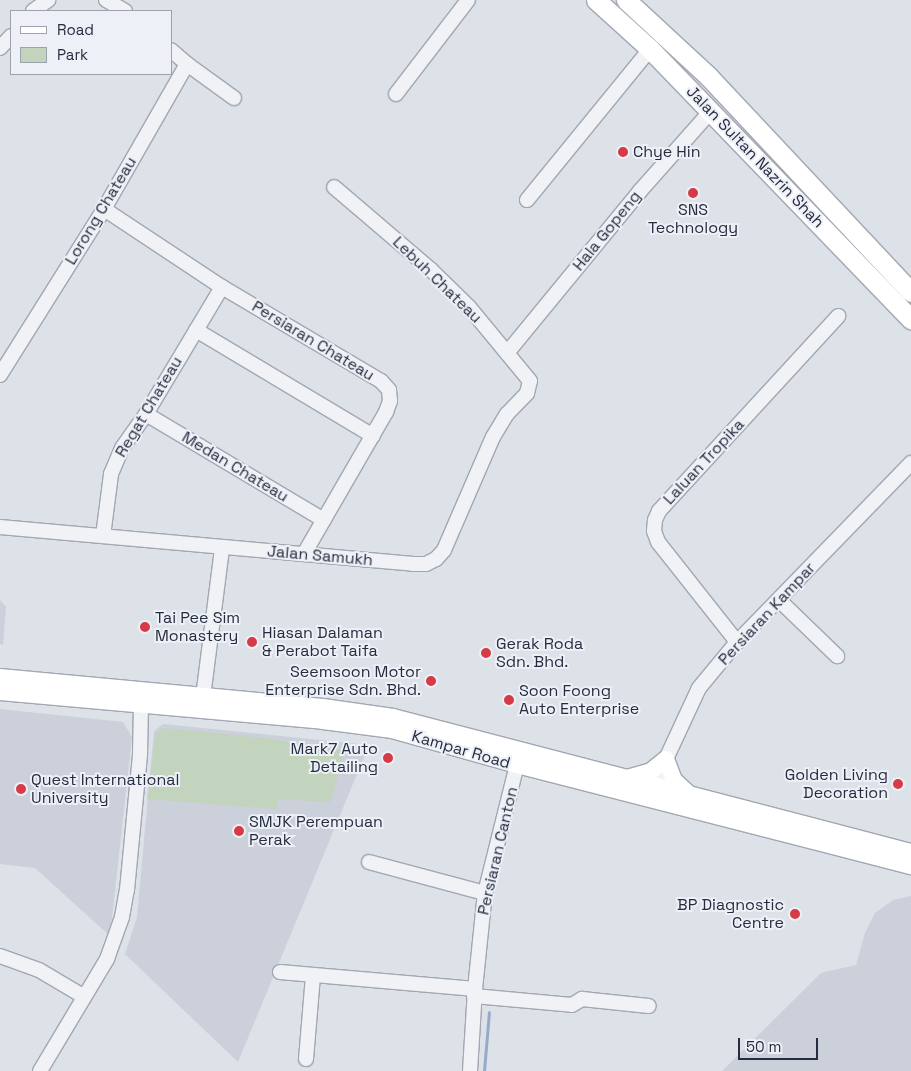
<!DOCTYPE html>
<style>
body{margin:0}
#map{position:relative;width:911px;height:1071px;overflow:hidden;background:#dde1e8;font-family:"Space Grotesk",sans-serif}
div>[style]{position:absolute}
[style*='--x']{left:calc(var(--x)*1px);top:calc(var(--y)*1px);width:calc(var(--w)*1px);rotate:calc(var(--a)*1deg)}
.built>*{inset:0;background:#cbd0da}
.green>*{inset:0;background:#c2d3be}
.stream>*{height:3px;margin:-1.5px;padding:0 1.5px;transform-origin:1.5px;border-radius:1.5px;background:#96abcb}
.roads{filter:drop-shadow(1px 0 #a2a7b2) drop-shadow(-1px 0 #a2a7b2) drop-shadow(0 1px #a2a7b2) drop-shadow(0 -1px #a2a7b2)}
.minor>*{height:14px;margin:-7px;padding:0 7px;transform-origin:7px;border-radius:7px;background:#f0f2f6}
.major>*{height:16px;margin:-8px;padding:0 8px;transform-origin:8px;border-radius:8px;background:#fff}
.highway>*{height:19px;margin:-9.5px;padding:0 9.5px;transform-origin:9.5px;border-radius:9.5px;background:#fff}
.dots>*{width:14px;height:14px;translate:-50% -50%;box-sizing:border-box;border:2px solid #edf0f6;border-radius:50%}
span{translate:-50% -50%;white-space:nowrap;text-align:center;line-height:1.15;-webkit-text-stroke:4px #edf0f6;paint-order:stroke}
.poi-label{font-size:16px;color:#262d40}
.left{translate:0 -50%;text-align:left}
.right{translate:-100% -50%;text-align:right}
.street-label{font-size:16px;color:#262d40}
.legend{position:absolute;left:10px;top:10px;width:162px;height:65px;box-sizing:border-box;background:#edf0f6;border:1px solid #9da2ad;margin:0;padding:6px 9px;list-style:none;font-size:15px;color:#262d40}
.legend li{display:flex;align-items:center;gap:10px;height:25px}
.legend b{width:25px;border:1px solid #9da2ad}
.scale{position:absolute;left:738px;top:1038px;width:80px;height:22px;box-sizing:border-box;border:2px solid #262d40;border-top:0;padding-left:6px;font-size:15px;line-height:18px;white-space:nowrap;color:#262d40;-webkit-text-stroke:4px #edf0f6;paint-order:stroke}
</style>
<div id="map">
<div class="built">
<i style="clip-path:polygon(0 600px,6px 607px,3px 645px,0 644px)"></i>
<i style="clip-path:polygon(0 709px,123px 722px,132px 737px,110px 936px,35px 868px,0 864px)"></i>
<i style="clip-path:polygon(163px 724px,369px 745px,238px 1062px,125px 954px,137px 917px,154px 731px)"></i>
<i style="clip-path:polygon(911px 896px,911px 1071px,722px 1071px,821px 973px,856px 965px,865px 933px,875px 913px,893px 900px)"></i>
</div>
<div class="green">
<i style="clip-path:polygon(164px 728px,264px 738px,345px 751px,330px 802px,278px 799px,277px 809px,147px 799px,156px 733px)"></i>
</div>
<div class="stream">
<i style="--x:484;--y:1071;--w:59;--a:-85.2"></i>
</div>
<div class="roads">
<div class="minor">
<i style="--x:106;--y:0;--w:22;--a:30"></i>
<i style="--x:33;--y:11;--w:19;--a:-36"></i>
<i style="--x:0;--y:48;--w:16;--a:-47"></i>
<i style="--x:187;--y:64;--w:58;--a:35.9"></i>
<i style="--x:396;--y:94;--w:118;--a:-52.5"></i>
<i style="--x:527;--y:200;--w:195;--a:-50.8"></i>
<i style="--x:104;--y:209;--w:141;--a:33.5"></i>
<i style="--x:222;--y:287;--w:185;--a:30.6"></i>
<i style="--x:381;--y:381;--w:12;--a:48"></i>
<i style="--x:389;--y:390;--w:11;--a:85"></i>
<i style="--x:390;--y:401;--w:12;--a:110"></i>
<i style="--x:386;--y:412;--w:164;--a:120"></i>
<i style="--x:196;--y:330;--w:206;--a:30.9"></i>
<i style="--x:507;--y:353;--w:210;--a:-50.6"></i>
<i style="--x:640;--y:191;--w:107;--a:-48.4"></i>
<i style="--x:0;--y:375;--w:196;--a:-57.9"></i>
<i style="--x:104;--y:209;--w:167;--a:-60.2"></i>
<i style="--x:187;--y:64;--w:21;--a:-139"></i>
<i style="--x:146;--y:414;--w:207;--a:30.8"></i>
<i style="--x:0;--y:527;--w:415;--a:5.1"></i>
<i style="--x:413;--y:564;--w:13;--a:0"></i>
<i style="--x:426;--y:564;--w:11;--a:-27"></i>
<i style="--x:436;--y:559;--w:12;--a:-48"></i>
<i style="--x:444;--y:550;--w:123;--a:-66.6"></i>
<i style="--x:493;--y:437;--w:27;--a:-59"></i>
<i style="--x:507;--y:414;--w:29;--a:-46"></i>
<i style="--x:527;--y:393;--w:12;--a:-76"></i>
<i style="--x:530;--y:381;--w:96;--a:-129.5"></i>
<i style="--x:469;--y:307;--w:54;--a:-135.7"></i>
<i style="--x:430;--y:269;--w:126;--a:-139.5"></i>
<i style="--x:103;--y:536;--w:63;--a:-82.6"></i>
<i style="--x:111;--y:474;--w:28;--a:-67"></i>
<i style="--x:122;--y:448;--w:42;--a:-54.8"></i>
<i style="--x:146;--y:414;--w:148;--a:-59.1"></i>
<i style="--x:779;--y:600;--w:81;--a:44"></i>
<i style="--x:737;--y:642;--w:127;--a:-128.3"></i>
<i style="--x:658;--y:542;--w:12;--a:-110"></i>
<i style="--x:654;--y:531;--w:11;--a:-85"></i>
<i style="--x:655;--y:520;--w:10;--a:-66"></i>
<i style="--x:659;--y:511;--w:265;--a:-47.4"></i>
<i style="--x:203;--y:697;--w:150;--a:-82.7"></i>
<i style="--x:657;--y:787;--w:29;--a:-72"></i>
<i style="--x:666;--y:759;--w:78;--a:-65.1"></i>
<i style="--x:699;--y:688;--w:60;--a:-50.4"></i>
<i style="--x:737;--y:642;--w:250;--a:-45.8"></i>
<i style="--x:369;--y:862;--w:120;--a:15"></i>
<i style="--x:0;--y:956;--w:41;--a:19.7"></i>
<i style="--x:39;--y:970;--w:51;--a:30.6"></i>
<i style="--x:280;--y:972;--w:196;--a:5"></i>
<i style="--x:474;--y:996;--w:98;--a:5.2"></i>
<i style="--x:572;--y:1005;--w:12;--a:-31"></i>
<i style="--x:582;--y:999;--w:67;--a:6"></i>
<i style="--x:306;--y:1059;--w:84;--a:-85.2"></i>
<i style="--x:40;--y:1071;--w:131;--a:-59.1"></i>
<i style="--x:107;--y:959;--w:45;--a:-70.3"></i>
<i style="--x:122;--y:917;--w:27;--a:-80"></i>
<i style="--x:127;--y:890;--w:137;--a:-84.5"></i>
<i style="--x:140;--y:754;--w:48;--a:-88.8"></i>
<i style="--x:470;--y:1071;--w:82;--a:-86.5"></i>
<i style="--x:475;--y:989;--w:97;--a:-84.1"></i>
<i style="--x:485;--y:893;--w:132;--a:-76"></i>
</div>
<div class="major">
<i style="--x:0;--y:677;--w:324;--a:5.3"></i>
<i style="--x:323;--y:707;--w:71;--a:8.1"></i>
<i style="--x:393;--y:717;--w:535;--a:14.61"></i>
<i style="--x:0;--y:692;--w:324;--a:5.1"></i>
<i style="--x:323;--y:721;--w:70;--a:7.4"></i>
<i style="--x:392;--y:730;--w:130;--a:15.6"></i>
<i style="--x:517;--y:765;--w:407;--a:14.4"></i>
<i style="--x:666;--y:759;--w:22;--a:69"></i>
<i style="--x:674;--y:780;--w:19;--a:43"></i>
<i style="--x:627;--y:778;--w:25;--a:-16"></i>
<i style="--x:651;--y:771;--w:19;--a:-39"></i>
</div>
<div class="highway">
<i style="--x:596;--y:0;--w:73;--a:42.2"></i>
<i style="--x:650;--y:49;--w:376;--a:46"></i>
<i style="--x:626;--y:0;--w:112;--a:42.8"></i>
<i style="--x:708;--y:76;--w:296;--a:46.8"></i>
</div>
</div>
<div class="dots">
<i style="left:623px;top:152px;background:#d53a46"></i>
<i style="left:693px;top:193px;background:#d53a46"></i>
<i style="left:145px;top:627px;background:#d53a46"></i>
<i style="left:252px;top:642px;background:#d53a46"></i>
<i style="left:486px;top:653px;background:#d53a46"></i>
<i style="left:431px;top:681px;background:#d53a46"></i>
<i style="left:509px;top:700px;background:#d53a46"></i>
<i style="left:388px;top:758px;background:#d53a46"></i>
<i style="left:898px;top:784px;background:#d53a46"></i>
<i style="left:21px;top:789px;background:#d53a46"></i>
<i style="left:239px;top:831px;background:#d53a46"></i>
<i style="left:795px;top:914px;background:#d53a46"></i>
</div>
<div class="poi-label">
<span class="left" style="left:633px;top:152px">Chye Hin</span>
<span style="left:693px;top:219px">SNS<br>Technology</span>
<span class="left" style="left:155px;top:627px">Tai Pee Sim<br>Monastery</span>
<span class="left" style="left:262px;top:642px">Hiasan Dalaman<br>&amp; Perabot Taifa</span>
<span class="left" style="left:496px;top:653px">Gerak Roda<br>Sdn. Bhd.</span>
<span class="right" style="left:421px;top:681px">Seemsoon Motor<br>Enterprise Sdn. Bhd.</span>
<span class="left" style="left:519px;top:700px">Soon Foong<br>Auto Enterprise</span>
<span class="right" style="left:378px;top:758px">Mark7 Auto<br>Detailing</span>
<span class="right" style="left:888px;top:784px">Golden Living<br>Decoration</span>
<span class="left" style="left:31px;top:789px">Quest International<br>University</span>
<span class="left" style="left:249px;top:831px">SMJK Perempuan<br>Perak</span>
<span class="right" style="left:784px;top:914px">BP Diagnostic<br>Centre</span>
</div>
<div class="street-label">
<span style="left:755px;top:157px;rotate:46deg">Jalan Sultan Nazrin Shah</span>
<span style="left:101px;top:211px;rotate:-59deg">Lorong Chateau</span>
<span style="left:607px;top:231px;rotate:-51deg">Hala Gopeng</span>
<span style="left:437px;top:280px;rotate:44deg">Lebuh Chateau</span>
<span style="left:313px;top:341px;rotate:31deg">Persiaran Chateau</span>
<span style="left:149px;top:407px;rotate:-59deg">Regat Chateau</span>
<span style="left:704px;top:462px;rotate:-47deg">Laluan Tropika</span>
<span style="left:235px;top:467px;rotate:31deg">Medan Chateau</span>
<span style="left:320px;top:556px;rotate:5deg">Jalan Samukh</span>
<span style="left:767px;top:614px;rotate:-47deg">Persiaran Kampar</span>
<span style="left:461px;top:750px;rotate:16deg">Kampar Road</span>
<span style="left:498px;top:851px;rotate:-77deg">Persiaran Canton</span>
</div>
<ul class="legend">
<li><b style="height:6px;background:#fff"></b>Road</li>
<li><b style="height:14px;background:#c2d3be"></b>Park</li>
</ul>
<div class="scale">50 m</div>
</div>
